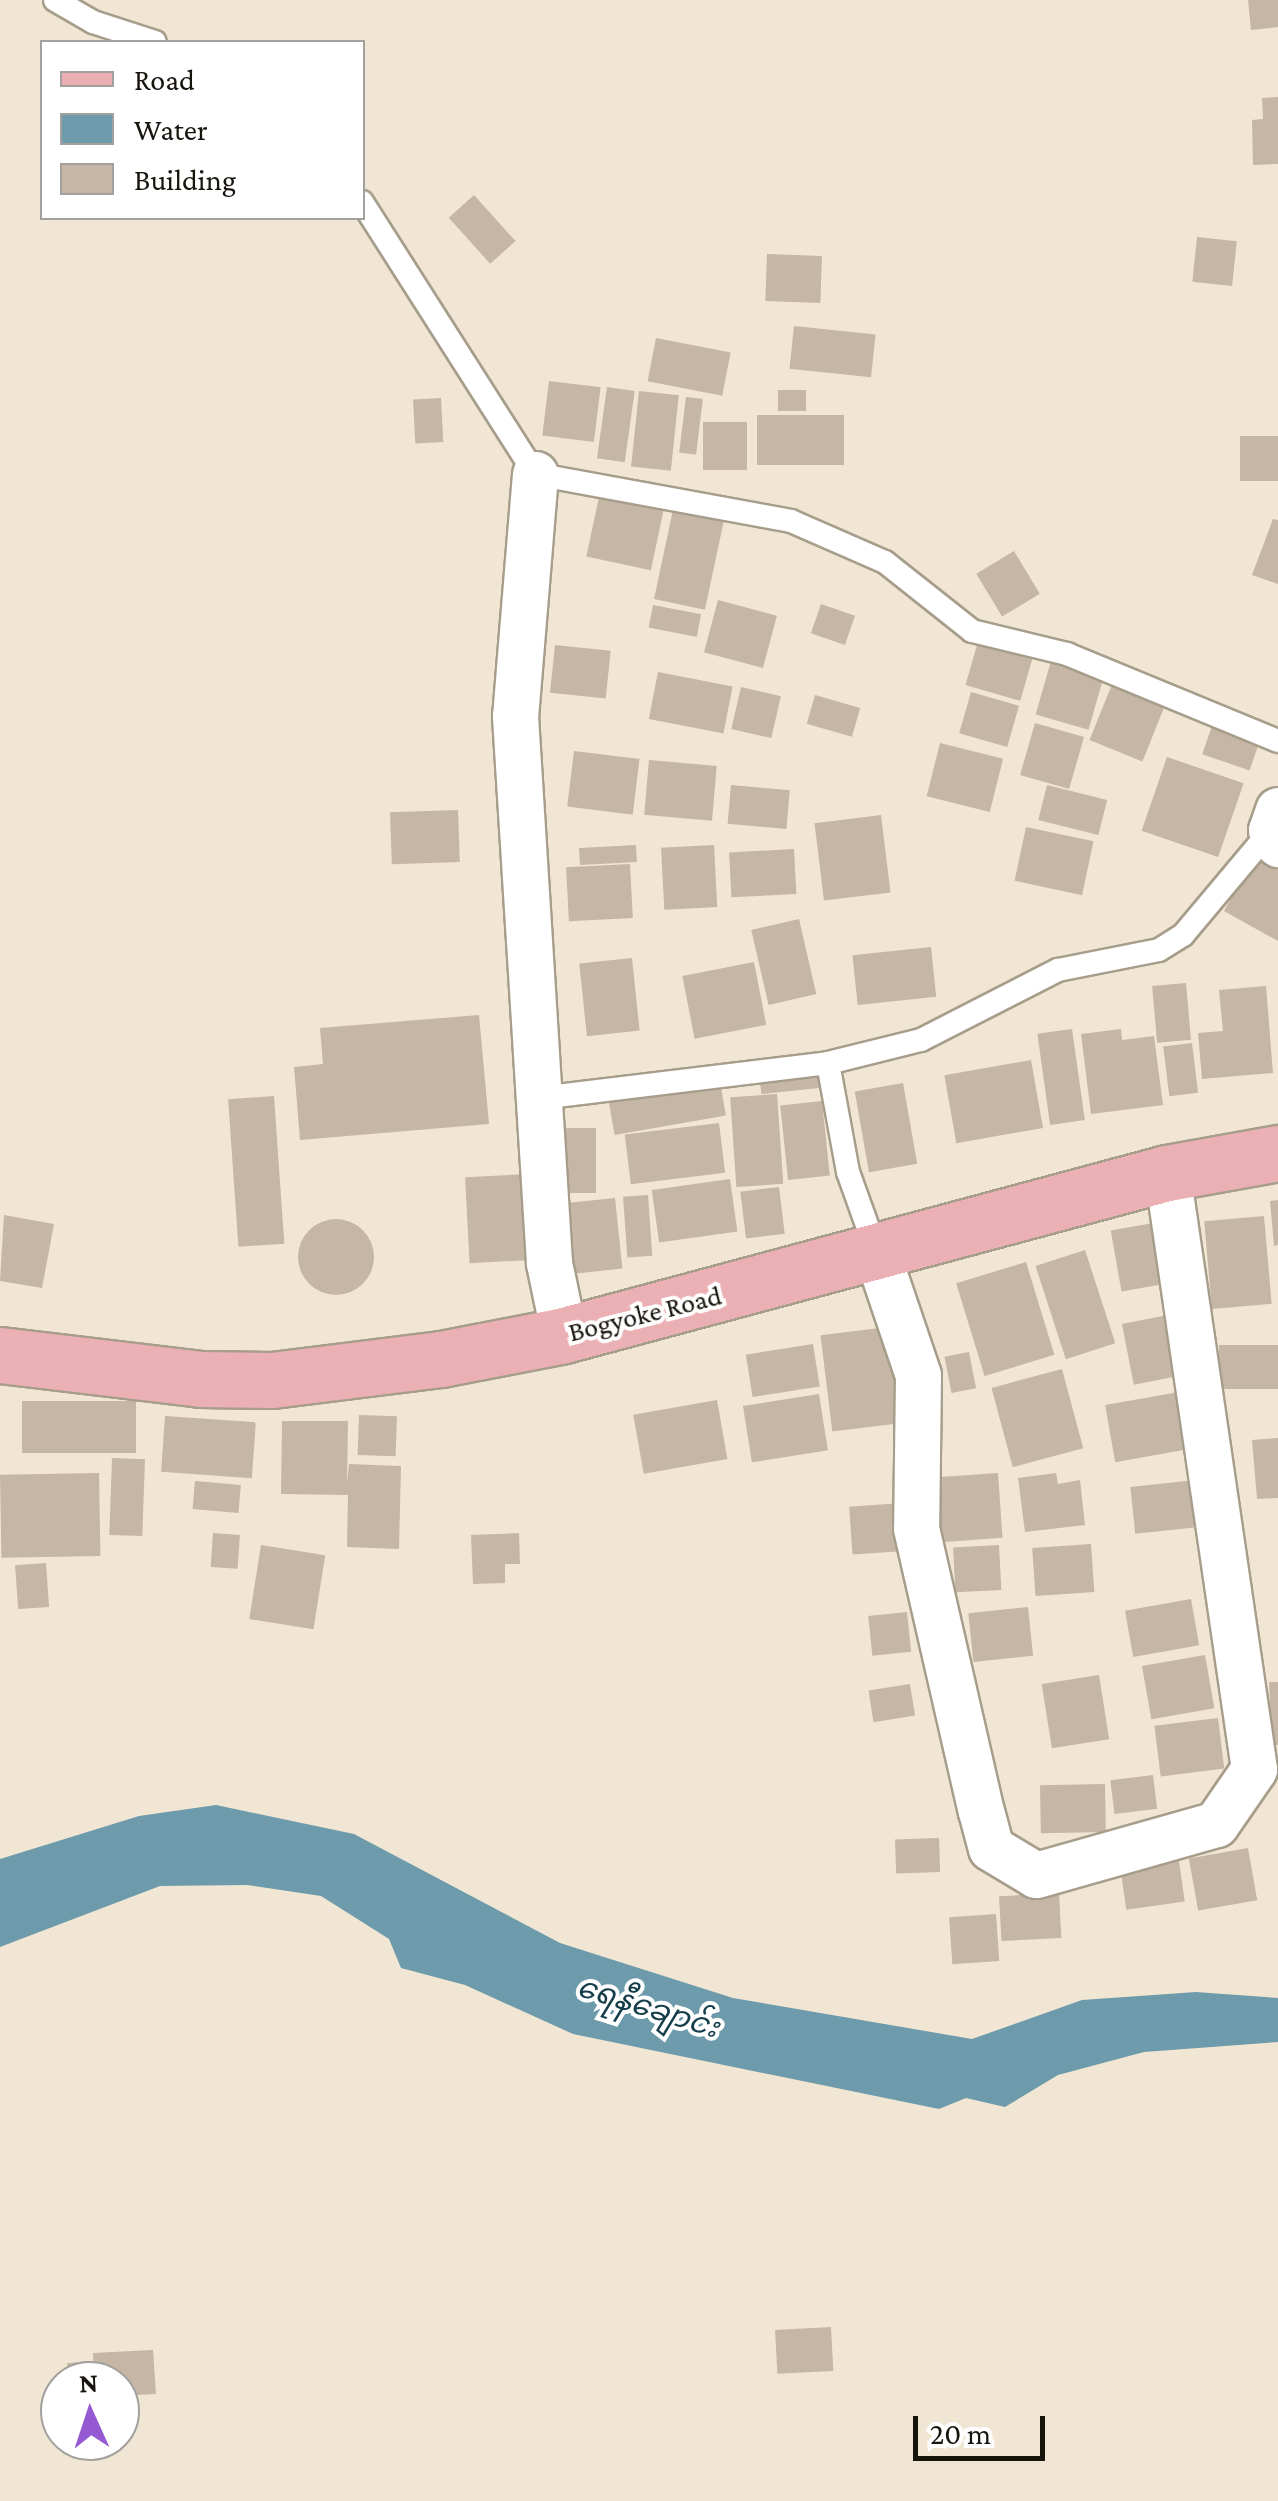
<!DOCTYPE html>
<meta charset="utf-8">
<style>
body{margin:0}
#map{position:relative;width:1278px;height:2501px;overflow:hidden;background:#f1e6d3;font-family:"Crimson Pro","Noto Sans Myanmar",serif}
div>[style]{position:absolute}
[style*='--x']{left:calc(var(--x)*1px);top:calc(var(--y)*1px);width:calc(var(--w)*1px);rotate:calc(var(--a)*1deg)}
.water>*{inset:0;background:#6e9bab}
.building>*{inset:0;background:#c5b6a6;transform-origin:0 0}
.round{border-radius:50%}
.roads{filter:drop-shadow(2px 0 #a79d8b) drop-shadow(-2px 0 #a79d8b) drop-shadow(0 2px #a79d8b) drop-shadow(0 -2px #a79d8b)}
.service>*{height:22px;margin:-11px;padding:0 11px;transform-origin:11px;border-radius:11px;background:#fff}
.minor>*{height:45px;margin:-22.5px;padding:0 22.5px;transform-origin:22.5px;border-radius:22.5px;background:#fff}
.primary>*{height:55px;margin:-27.5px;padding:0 27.5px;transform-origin:27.5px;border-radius:27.5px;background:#eab0b3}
span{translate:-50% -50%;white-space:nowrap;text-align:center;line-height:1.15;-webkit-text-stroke:8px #fff;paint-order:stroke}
.street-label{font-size:28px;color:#17130d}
.water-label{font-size:30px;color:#153e4b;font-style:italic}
.legend{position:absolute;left:40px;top:40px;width:325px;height:180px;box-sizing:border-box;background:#fff;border:2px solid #a2a19e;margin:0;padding:12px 18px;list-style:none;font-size:30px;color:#17130d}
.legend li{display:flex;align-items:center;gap:20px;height:50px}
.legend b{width:50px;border:2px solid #a2a19e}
.north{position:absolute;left:40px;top:2361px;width:100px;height:100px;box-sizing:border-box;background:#fff;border:2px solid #a2a19e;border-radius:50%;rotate:357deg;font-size:28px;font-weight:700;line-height:40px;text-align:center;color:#17130d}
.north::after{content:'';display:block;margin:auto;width:35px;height:45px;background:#955ad1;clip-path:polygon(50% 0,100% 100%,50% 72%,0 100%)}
.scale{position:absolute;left:913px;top:2416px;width:132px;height:45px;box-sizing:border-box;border:5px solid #17130d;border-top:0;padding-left:12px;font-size:30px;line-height:35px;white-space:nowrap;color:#17130d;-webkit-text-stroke:8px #fff;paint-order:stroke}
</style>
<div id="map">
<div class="water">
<i style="clip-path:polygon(216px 1805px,354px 1834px,560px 1943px,733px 1998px,972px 2039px,1082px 2000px,1196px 1992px,1278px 1998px,1278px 2042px,1144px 2052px,1058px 2075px,1005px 2107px,966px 2098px,939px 2109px,573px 2034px,465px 1985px,401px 1968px,389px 1939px,321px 1896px,247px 1885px,160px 1886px,0 1947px,0 1859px,139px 1816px)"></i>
</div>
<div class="building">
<i style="clip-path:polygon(1248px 0,1278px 0,1278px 27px,1251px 30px)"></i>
<i style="clip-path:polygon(1278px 97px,1278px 164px,1253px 165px,1252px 120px,1263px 119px,1262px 98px)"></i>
<i style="left:474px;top:195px;width:62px;height:34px;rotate:48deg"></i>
<i style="left:1197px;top:237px;width:40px;height:45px;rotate:6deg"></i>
<i style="left:767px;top:254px;width:55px;height:47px;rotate:2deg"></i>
<i style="left:794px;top:326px;width:82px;height:43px;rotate:6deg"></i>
<i style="left:656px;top:338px;width:76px;height:44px;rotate:11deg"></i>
<i style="left:549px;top:381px;width:52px;height:55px;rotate:7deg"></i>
<i style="left:607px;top:387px;width:28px;height:72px;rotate:8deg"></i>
<i style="left:778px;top:390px;width:28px;height:21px"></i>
<i style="left:639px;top:391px;width:40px;height:76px;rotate:6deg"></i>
<i style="left:686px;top:397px;width:17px;height:56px;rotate:7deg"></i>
<i style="left:441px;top:398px;width:44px;height:28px;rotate:87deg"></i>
<i style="left:844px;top:415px;width:50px;height:87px;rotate:90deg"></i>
<i style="left:703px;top:422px;width:44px;height:48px"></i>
<i style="left:1278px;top:436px;width:45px;height:38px;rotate:90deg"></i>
<i style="left:600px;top:492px;width:66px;height:66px;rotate:12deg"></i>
<i style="left:674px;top:505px;width:52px;height:96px;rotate:12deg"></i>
<i style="clip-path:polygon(1273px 519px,1278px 520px,1278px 584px,1252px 575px)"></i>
<i style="left:1014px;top:551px;width:50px;height:44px;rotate:59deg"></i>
<i style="left:718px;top:600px;width:61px;height:54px;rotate:15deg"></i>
<i style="left:821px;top:604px;width:36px;height:31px;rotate:19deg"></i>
<i style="left:653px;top:605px;width:49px;height:23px;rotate:11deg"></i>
<i style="left:979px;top:638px;width:57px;height:49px;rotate:16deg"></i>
<i style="left:555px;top:645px;width:56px;height:48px;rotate:6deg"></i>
<i style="left:1053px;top:654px;width:55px;height:63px;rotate:16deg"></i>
<i style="left:658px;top:672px;width:76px;height:48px;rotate:11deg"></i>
<i style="left:1115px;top:677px;width:57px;height:68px;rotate:22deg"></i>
<i style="left:741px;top:687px;width:41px;height:43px;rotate:13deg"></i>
<i style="left:971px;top:692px;width:50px;height:43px;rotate:16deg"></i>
<i style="left:815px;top:695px;width:47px;height:30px;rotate:16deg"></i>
<i style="left:1035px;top:723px;width:51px;height:54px;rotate:16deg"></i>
<i style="left:1213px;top:723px;width:50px;height:33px;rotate:19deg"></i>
<i style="left:940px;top:743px;width:65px;height:55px;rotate:14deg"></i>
<i style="left:574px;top:751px;width:66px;height:56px;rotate:7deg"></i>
<i style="left:1167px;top:757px;width:81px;height:78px;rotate:19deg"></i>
<i style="left:649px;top:760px;width:68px;height:55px;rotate:5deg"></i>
<i style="left:731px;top:785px;width:59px;height:39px;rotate:5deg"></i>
<i style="left:1047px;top:785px;width:62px;height:36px;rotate:14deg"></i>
<i style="left:458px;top:810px;width:52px;height:68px;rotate:88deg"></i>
<i style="left:881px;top:815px;width:78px;height:67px;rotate:83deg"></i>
<i style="left:1026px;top:827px;width:69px;height:55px;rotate:12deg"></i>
<i style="left:636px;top:845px;width:17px;height:57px;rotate:87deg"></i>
<i style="left:714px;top:845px;width:62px;height:53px;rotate:87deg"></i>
<i style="left:794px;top:849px;width:45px;height:65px;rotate:87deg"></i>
<i style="clip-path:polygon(1254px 857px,1278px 870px,1278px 941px,1224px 911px)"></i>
<i style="left:630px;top:864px;width:54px;height:64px;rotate:87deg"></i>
<i style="left:799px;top:919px;width:77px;height:49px;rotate:77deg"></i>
<i style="left:931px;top:947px;width:50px;height:79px;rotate:84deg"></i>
<i style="left:632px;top:958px;width:73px;height:53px;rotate:84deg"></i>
<i style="left:754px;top:962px;width:64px;height:73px;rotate:79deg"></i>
<i style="left:1186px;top:983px;width:57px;height:34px;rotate:85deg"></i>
<i style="clip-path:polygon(1266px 986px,1273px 1073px,1202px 1079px,1198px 1033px,1223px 1031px,1219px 990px)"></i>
<i style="clip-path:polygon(479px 1015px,489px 1124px,300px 1140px,294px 1067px,323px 1064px,320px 1028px)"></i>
<i style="left:1072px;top:1029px;width:92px;height:35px;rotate:82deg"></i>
<i style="clip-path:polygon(1121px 1029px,1122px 1040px,1154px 1036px,1163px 1105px,1091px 1114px,1081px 1034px)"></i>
<i style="left:1192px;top:1043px;width:50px;height:29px;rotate:83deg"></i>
<i style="left:1031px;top:1060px;width:69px;height:88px;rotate:80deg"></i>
<i style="left:817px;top:1069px;width:19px;height:58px;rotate:84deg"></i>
<i style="left:720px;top:1082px;width:34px;height:113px;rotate:80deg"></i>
<i style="left:903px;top:1083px;width:82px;height:49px;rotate:80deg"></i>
<i style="left:777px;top:1094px;width:90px;height:47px;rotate:86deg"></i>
<i style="left:274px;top:1096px;width:148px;height:46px;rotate:86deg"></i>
<i style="left:822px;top:1101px;width:75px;height:42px;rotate:84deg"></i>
<i style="left:719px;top:1123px;width:50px;height:95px;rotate:83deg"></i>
<i style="left:560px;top:1128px;width:36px;height:65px"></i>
<i style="left:528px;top:1174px;width:86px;height:63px;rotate:87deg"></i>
<i style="left:730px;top:1179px;width:53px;height:79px;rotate:82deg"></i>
<i style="left:779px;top:1187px;width:47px;height:39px;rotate:83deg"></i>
<i style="left:648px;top:1195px;width:61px;height:25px;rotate:86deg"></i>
<i style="left:615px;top:1198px;width:71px;height:51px;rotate:84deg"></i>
<i style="clip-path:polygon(1278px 1200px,1278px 1245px,1274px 1246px,1270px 1201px)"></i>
<i style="clip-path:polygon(4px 1215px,54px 1224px,42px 1288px,0 1281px)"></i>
<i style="left:1264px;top:1216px;width:88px;height:60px;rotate:85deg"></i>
<i class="round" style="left:298px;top:1219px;width:76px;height:76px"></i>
<i style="left:1159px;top:1222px;width:62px;height:49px;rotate:80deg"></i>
<i style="left:1085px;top:1250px;width:98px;height:52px;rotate:72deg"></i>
<i style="left:1026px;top:1262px;width:97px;height:73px;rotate:73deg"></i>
<i style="left:1173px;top:1314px;width:62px;height:52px;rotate:79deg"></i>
<i style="left:888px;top:1327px;width:97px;height:68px;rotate:83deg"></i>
<i style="left:813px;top:1344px;width:43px;height:68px;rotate:81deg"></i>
<i style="left:1278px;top:1345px;width:44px;height:59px;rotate:90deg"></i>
<i style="left:969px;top:1352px;width:37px;height:25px;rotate:79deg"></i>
<i style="left:1062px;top:1369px;width:82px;height:73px;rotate:75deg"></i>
<i style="left:1179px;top:1392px;width:58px;height:75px;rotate:80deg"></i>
<i style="left:819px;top:1394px;width:57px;height:77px;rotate:81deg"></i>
<i style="left:717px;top:1400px;width:60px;height:85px;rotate:80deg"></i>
<i style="left:136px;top:1401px;width:52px;height:114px;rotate:90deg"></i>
<i style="left:359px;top:1415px;width:38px;height:40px;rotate:2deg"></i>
<i style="left:165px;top:1416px;width:91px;height:56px;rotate:4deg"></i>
<i style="clip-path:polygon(282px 1421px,348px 1421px,347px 1483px,349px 1464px,401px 1466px,399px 1549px,347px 1547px,348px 1495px,281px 1494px)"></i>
<i style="clip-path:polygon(1278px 1438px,1278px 1498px,1257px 1499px,1252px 1440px)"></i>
<i style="left:112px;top:1458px;width:33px;height:77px;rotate:2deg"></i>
<i style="left:99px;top:1473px;width:83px;height:99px;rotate:89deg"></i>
<i style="left:998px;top:1473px;width:65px;height:65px;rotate:86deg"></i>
<i style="clip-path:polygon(1056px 1473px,1058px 1484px,1080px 1480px,1085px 1525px,1025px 1532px,1018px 1478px)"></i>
<i style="left:1196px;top:1480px;width:47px;height:66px;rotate:84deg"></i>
<i style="left:195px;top:1481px;width:46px;height:28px;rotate:5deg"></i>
<i style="left:902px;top:1503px;width:48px;height:53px;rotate:86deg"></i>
<i style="left:213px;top:1533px;width:27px;height:34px;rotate:4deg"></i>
<i style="clip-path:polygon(519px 1533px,520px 1564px,505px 1564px,505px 1583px,473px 1584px,471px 1535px)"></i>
<i style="left:1091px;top:1544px;width:48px;height:59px;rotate:86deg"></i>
<i style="left:261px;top:1545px;width:65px;height:75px;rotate:9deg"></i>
<i style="left:999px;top:1545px;width:45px;height:46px;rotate:87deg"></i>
<i style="left:46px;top:1563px;width:44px;height:31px;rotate:86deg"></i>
<i style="left:1191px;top:1599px;width:47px;height:67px;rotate:80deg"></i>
<i style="left:1028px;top:1607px;width:49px;height:60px;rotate:84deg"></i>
<i style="left:907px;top:1612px;width:40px;height:39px;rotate:84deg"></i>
<i style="left:1205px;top:1655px;width:54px;height:64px;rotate:80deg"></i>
<i style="left:1099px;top:1675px;width:65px;height:58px;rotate:81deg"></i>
<i style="clip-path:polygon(1269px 1682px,1278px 1682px,1278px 1745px,1272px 1746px)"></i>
<i style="left:910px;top:1684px;width:32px;height:42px;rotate:81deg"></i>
<i style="left:1218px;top:1718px;width:51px;height:64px;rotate:83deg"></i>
<i style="left:1153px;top:1775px;width:34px;height:43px;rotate:83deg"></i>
<i style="left:1105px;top:1784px;width:48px;height:65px;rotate:89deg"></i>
<i style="left:939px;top:1838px;width:34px;height:44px;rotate:88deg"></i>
<i style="left:1248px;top:1848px;width:53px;height:60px;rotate:80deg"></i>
<i style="left:1179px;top:1861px;width:41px;height:59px;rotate:82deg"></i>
<i style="left:1059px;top:1893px;width:45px;height:60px;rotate:87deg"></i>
<i style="left:996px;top:1914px;width:47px;height:47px;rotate:86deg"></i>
<i style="left:831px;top:2327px;width:44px;height:56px;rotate:87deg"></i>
<i style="clip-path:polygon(153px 2350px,156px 2394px,120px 2396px,120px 2381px,94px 2381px,93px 2353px)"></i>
<i style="left:89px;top:2361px;width:20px;height:22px;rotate:84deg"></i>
</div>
<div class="roads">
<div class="service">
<i style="--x:55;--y:0;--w:44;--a:30.1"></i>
<i style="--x:93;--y:22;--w:65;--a:17.9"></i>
<i style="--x:362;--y:202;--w:322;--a:57.5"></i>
<i style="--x:535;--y:474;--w:260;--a:10.4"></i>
<i style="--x:791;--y:521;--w:103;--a:23.6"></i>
<i style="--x:885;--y:562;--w:111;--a:38.4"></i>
<i style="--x:972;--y:631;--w:98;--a:13.6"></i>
<i style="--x:1067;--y:654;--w:228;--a:22.4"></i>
<i style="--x:828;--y:1063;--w:111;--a:79.6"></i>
<i style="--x:848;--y:1172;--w:86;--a:70.3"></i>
<i style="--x:540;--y:1098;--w:290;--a:-6.9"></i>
<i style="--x:828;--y:1063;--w:96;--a:-13.9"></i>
<i style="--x:921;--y:1040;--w:154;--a:-27.1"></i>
<i style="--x:1058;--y:970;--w:103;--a:-11.2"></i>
<i style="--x:1159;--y:950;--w:28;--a:-32"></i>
<i style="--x:1183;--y:935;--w:137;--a:-50"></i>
</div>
<div class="minor">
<i style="--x:535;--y:474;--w:243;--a:94.7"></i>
<i style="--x:515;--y:716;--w:548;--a:86.44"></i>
<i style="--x:549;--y:1263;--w:74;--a:78.2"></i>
<i style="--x:1278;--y:810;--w:21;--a:109"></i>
<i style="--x:1271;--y:830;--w:16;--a:63"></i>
<i style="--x:877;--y:1254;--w:128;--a:71.3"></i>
<i style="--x:918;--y:1375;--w:153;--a:90.7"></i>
<i style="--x:916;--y:1528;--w:290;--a:77.1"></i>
<i style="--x:981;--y:1811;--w:38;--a:75"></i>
<i style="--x:991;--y:1848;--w:52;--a:31"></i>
<i style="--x:1036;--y:1875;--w:187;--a:-15.8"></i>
<i style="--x:1216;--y:1824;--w:67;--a:-55.4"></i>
<i style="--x:1254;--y:1769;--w:602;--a:-98.3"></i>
</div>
<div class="primary">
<i style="--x:0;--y:1355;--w:201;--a:6.8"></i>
<i style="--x:200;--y:1379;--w:72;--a:0.8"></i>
<i style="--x:272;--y:1380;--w:170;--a:-7.1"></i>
<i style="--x:441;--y:1359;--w:125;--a:-11"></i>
<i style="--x:564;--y:1335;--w:624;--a:-15.04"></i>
<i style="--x:1167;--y:1173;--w:113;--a:-10.2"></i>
</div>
</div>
<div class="street-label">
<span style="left:645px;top:1314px;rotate:-14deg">Bogyoke Road</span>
</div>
<div class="water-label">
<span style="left:648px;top:2007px;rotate:17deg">ရေနီချောင်း</span>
</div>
<ul class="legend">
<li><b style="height:12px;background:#eab0b3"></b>Road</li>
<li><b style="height:28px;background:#6e9bab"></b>Water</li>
<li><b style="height:28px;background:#c5b6a6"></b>Building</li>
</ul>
<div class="north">N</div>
<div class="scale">20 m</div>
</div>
